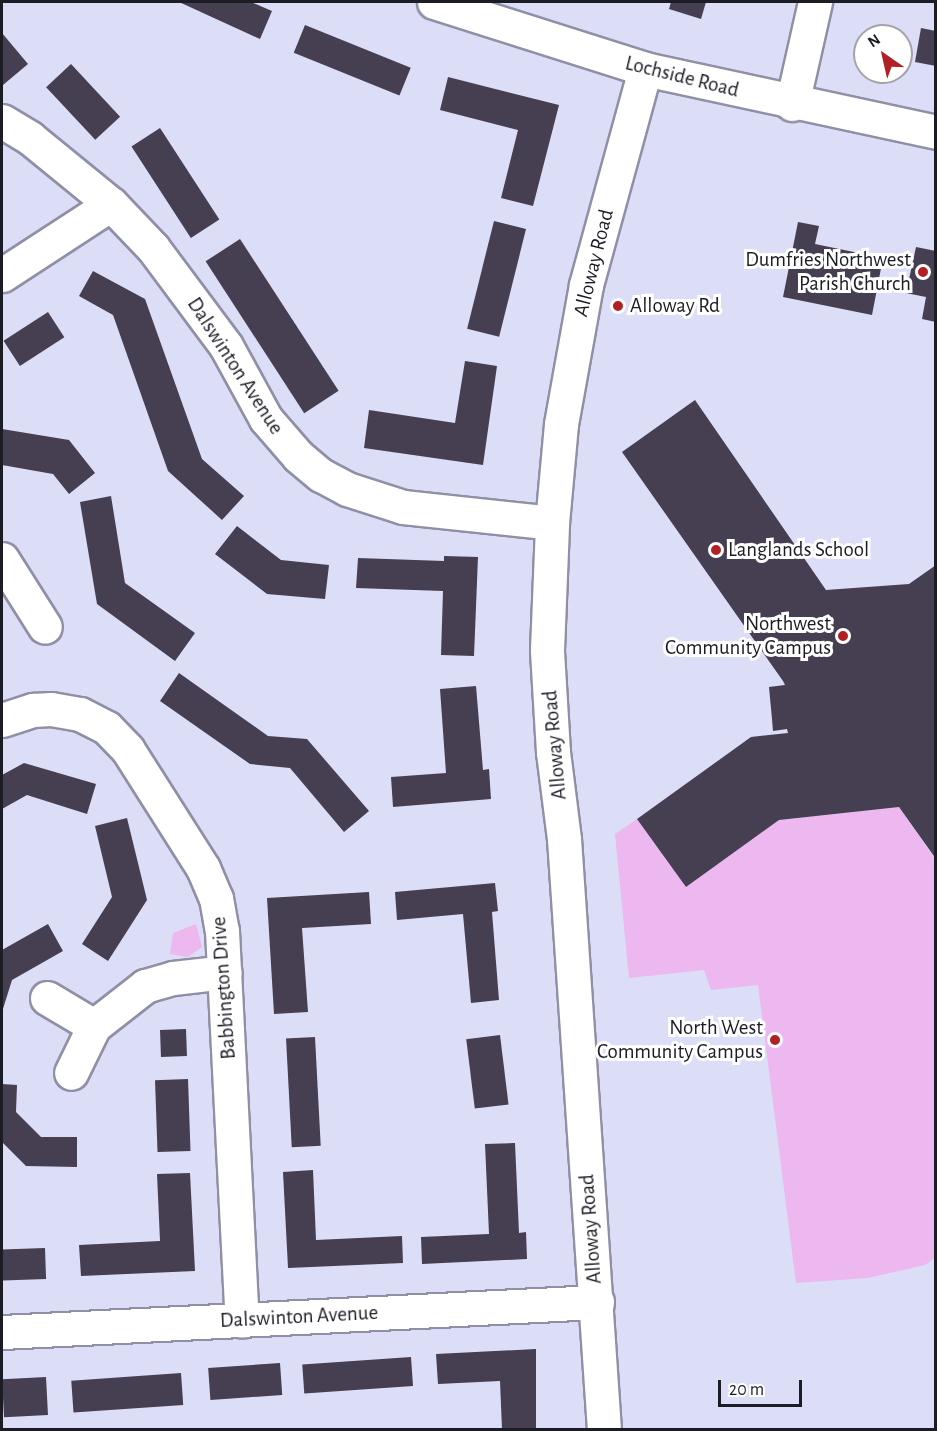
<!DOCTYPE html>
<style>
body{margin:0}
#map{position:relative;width:937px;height:1431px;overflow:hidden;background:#dcddf6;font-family:"Alegreya Sans",sans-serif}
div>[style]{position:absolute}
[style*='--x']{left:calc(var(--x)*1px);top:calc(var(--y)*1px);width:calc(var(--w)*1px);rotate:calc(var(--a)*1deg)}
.green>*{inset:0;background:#edb7f0}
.building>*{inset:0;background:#463e51;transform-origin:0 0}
.roads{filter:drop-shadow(2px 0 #8f8fa6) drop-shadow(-2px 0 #8f8fa6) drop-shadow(0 2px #8f8fa6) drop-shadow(0 -2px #8f8fa6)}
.street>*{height:33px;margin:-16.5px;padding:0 16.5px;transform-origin:16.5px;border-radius:16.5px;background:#fff}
.secondary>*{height:33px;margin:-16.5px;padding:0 16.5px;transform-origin:16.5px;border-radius:16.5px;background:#fff}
.dots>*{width:16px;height:16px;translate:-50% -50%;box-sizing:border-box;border:3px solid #fff;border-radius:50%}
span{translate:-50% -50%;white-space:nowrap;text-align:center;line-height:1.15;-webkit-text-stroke:6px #fff;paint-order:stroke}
.street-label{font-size:21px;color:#1c1c25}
.poi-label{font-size:21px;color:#1c1c25}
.right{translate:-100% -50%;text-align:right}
.left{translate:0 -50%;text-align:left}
.frame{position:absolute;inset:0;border:3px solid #1c1c25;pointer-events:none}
.north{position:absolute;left:853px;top:24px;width:60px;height:60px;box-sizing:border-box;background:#fff;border:2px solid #a4a4a8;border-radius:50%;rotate:326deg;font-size:16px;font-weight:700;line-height:24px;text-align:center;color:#1c1c25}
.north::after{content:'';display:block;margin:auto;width:21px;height:27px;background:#b12024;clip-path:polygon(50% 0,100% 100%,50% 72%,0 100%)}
.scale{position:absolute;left:718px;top:1380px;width:84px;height:27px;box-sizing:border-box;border:3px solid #1c1c25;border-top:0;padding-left:8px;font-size:18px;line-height:21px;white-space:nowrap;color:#1c1c25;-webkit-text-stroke:4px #fff;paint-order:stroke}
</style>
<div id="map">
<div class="green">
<i style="clip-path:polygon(899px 807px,935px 859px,935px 1258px,925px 1265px,868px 1278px,796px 1283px,758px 985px,711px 990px,704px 970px,629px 978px,615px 834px,637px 819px,686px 887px,779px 820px)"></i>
<i style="clip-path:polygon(196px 924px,202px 947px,188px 957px,170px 954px,173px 933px)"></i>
</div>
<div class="building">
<i style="clip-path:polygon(179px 2px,251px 2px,272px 11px,260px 39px)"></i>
<i style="clip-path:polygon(671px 2px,706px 2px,701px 19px,669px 9px)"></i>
<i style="left:305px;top:25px;width:114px;height:30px;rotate:22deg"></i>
<i style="clip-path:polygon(921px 28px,936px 31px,936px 66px,915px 62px)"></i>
<i style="clip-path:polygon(2px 33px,28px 64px,3px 85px,2px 83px)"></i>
<i style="left:71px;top:64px;width:72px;height:34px;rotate:47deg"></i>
<i style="clip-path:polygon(448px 77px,559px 105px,533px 206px,501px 198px,518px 130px,440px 110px)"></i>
<i style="left:160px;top:128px;width:109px;height:34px;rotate:57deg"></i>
<i style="left:494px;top:221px;width:33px;height:111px;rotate:14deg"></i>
<i style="clip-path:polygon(798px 222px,819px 226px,815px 244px,883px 258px,872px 315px,783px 297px)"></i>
<i style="left:240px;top:239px;width:181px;height:41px;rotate:57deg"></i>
<i style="clip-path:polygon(916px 247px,936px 251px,936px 322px,922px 319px,926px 297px,906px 293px)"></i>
<i style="clip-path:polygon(93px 271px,145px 299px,202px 459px,244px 496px,222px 520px,168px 471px,113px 315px,79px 296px)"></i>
<i style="left:48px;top:312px;width:30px;height:53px;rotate:57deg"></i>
<i style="clip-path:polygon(465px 361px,497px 366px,483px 465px,364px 448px,369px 410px,455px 423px)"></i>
<i style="clip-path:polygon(695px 400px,826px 590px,909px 584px,936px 565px,936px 859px,899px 807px,779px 820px,686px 887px,637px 819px,751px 737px,788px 733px,787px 729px,773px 731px,772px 719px,769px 687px,785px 685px,783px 681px,622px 452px)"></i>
<i style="clip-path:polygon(2px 429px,69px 440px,95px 473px,69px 494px,53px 474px,2px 465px)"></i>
<i style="clip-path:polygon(111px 496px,125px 583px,195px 633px,175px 661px,97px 604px,80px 502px)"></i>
<i style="clip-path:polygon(237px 526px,281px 560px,329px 565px,325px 599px,267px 594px,215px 554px)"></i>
<i style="clip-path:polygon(444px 556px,478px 557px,474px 656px,441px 655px,443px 591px,356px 588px,358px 558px,444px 561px)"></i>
<i style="clip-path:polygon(179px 673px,268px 736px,307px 739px,369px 811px,344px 832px,290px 768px,250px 764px,160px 701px)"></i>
<i style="clip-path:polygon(476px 686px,483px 770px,489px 769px,491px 799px,393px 807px,391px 777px,446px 773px,440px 689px)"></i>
<i style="clip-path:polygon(24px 763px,96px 784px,87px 814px,27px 795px,2px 809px,2px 775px)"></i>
<i style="clip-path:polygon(127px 818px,147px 900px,108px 961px,82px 944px,112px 897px,95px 826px)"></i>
<i style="clip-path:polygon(495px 883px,498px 911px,492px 912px,499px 1000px,471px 1003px,463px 914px,397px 920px,395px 892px)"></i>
<i style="clip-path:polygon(369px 892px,371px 924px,302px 928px,308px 1012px,274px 1014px,267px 898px)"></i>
<i style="clip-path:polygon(48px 924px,63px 951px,12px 980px,2px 1012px,2px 950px)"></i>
<i style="left:186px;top:1029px;width:27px;height:26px;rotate:88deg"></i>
<i style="left:500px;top:1035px;width:70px;height:34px;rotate:83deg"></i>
<i style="left:315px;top:1037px;width:109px;height:29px;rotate:87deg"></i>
<i style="left:188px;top:1079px;width:72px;height:33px;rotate:88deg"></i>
<i style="clip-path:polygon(2px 1084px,17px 1085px,16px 1112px,41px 1137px,77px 1137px,77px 1167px,26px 1166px,2px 1142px)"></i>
<i style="clip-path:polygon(515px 1143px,519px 1233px,526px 1232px,527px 1259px,422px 1264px,421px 1237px,489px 1234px,485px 1144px)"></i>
<i style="clip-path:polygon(313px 1170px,316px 1240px,402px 1236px,403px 1263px,288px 1268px,283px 1172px)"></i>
<i style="clip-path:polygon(190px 1173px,195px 1271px,81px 1276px,79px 1245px,160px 1241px,157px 1174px)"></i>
<i style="left:45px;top:1248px;width:31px;height:43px;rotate:88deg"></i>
<i style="clip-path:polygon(536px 1349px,536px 1430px,502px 1430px,500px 1381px,438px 1384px,436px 1354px)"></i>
<i style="left:411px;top:1357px;width:29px;height:109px;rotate:86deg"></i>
<i style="left:280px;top:1363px;width:32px;height:72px;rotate:86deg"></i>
<i style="left:181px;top:1373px;width:32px;height:110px;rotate:86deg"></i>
<i style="left:46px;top:1377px;width:38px;height:44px;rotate:87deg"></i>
</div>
<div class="roads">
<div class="street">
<i style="--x:792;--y:104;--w:105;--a:-77.3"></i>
<i style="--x:2;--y:121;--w:33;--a:31"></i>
<i style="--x:30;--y:138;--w:104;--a:39.2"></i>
<i style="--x:111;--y:204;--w:61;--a:46.3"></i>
<i style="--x:153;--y:248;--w:122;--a:53.3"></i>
<i style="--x:226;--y:346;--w:83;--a:61.3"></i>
<i style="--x:266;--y:419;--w:49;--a:49.1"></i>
<i style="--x:298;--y:456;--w:30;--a:40"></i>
<i style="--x:321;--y:475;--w:30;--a:28"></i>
<i style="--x:347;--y:489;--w:59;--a:17.8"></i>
<i style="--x:403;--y:507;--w:150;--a:6.1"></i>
<i style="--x:2;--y:275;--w:130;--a:-33.1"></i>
<i style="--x:2;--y:559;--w:80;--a:57.7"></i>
<i style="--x:2;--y:720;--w:33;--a:-18"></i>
<i style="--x:33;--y:710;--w:18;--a:-3"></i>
<i style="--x:51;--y:709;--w:29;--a:10"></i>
<i style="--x:80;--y:714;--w:30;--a:27"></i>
<i style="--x:107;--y:728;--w:30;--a:46"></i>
<i style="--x:128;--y:750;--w:140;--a:57.6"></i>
<i style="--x:203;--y:868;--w:33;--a:67"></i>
<i style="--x:216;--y:898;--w:34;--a:80"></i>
<i style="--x:222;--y:931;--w:390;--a:87.1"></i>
<i style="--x:47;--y:998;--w:55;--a:30.8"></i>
<i style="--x:94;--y:1026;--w:52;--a:116.1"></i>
<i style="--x:94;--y:1026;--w:65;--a:-38.1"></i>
<i style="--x:145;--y:986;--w:29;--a:-16"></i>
<i style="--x:173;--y:978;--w:52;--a:-6.6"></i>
<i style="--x:2;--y:1332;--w:596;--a:-2.89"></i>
<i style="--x:604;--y:1430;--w:592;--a:-93.87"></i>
<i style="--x:564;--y:839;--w:88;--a:-97.2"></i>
<i style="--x:553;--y:752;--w:102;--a:-93.4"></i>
<i style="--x:547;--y:650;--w:127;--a:-87.7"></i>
<i style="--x:552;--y:523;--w:99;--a:-84.8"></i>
<i style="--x:561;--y:424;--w:141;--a:-79.8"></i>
<i style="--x:586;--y:285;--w:224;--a:-74.7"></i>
</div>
<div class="secondary">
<i style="--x:434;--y:2;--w:221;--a:17.6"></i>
<i style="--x:645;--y:69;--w:298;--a:12.2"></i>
</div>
</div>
<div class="dots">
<i style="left:923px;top:272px;background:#b12024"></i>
<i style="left:618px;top:306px;background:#b12024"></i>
<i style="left:716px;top:550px;background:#b12024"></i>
<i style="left:843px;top:636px;background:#b12024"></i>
<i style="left:775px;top:1040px;background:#b12024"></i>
</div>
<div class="street-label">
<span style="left:682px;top:77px;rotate:14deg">Lochside Road</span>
<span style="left:594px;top:263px;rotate:-76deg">Alloway Road</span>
<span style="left:235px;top:366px;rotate:57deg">Dalswinton Avenue</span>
<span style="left:555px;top:745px;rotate:-95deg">Alloway Road</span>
<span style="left:224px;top:988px;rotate:-94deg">Babbington Drive</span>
<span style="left:591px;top:1229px;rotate:-94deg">Alloway Road</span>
<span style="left:299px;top:1317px;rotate:-3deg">Dalswinton Avenue</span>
</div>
<div class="poi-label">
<span class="right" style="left:911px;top:272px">Dumfries Northwest<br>Parish Church</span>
<span class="left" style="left:630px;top:306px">Alloway Rd</span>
<span class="left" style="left:728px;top:550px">Langlands School</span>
<span class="right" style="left:831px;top:636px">Northwest<br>Community Campus</span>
<span class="right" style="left:763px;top:1040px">North West<br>Community Campus</span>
</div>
<div class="frame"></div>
<div class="north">N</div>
<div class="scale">20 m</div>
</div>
